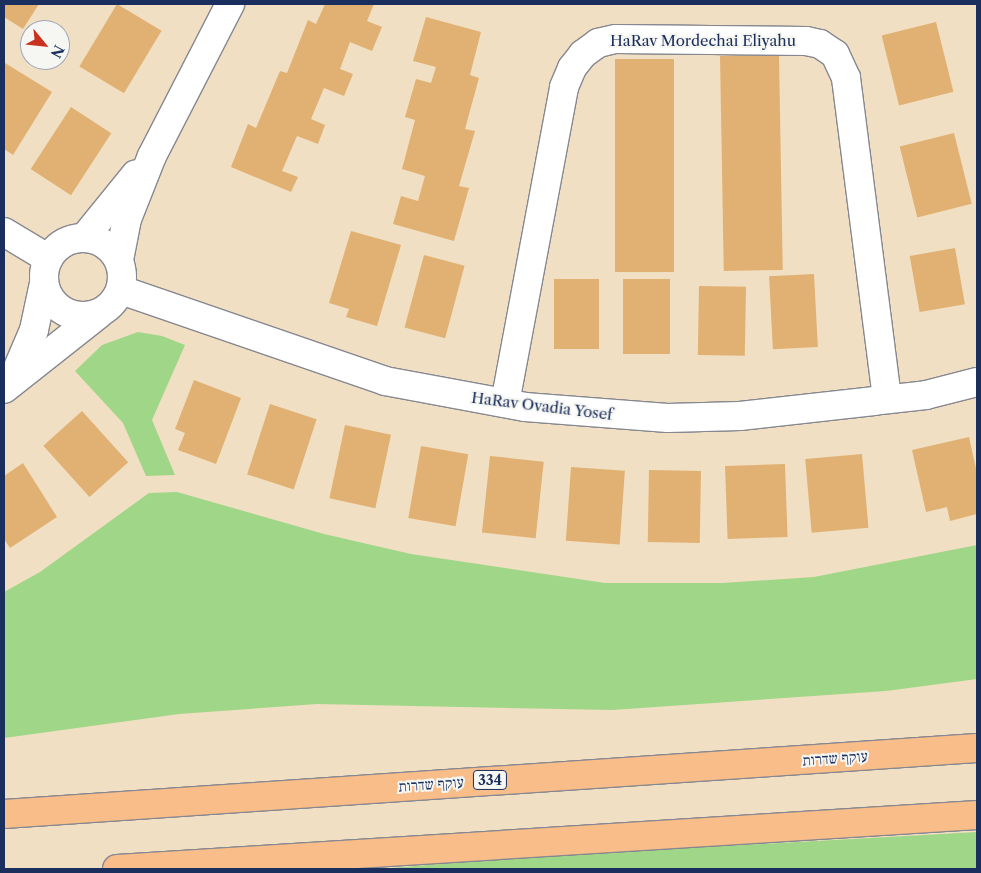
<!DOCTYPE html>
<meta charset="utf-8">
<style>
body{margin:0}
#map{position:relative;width:981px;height:873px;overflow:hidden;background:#f0dfc2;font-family:"Libre Caslon Text","Frank Ruhl Libre",serif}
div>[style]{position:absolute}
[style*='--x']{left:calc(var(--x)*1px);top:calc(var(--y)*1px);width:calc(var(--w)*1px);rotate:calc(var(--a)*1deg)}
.green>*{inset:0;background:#a0d687}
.building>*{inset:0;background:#e1b173;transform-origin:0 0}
.roads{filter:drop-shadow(1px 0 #868790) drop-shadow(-1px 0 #868790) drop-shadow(0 1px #868790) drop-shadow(0 -1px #868790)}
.street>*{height:28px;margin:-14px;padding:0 14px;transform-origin:14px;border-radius:14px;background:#fff}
.street>.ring{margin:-14px;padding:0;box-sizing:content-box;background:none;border:28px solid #fff;border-radius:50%}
.primary>*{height:28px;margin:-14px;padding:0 14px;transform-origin:14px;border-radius:14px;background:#f8bd89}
span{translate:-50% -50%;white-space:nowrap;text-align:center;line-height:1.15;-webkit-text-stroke:4px #f6f6f2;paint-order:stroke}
.shield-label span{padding:1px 4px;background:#f6f6f2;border:1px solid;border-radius:4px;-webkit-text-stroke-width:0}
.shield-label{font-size:14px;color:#1b2f5e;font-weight:700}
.street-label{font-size:15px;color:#1b2f5e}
.frame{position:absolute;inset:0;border:5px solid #1b2f5e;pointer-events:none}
.north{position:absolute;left:20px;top:20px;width:50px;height:50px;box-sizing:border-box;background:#f6f6f2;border:1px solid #9ea6b7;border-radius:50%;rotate:118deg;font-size:14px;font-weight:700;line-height:20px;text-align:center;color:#1b2f5e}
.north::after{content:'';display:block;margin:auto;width:18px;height:22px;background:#c8321e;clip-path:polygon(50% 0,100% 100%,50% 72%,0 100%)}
</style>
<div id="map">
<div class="green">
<i style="clip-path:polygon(138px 332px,162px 336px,185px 345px,152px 420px,175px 475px,146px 476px,123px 423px,75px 371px,102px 345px)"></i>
<i style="clip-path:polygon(177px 492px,324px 534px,411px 554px,605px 583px,722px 583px,814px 577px,977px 545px,977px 679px,886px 691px,612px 710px,317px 704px,179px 714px,4px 738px,4px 592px,40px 572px,149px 493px)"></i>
<i style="clip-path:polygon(977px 832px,977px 869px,380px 869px,509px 858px)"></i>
</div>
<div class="building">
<i style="clip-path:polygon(4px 4px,39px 4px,23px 29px,4px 17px)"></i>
<i style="left:117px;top:4px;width:52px;height:73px;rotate:31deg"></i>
<i style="clip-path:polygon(325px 4px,374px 4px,367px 21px,382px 27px,372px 51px,350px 42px,340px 69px,353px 74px,344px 96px,324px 88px,311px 119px,325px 125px,318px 144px,297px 136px,282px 171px,298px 177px,291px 192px,231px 167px,248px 124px,256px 128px,280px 71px,287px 73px,308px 20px,316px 24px)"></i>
<i style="clip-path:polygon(426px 17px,481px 32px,470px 75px,479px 78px,465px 129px,475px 131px,459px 186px,469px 188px,454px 241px,393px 224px,401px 196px,418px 201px,425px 176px,402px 169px,415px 120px,405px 117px,416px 79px,431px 83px,436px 67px,413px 61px)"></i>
<i style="left:936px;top:22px;width:72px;height:56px;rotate:76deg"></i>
<i style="left:779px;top:55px;width:215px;height:59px;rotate:89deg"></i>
<i style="left:615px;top:59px;width:59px;height:213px"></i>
<i style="clip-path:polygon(5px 63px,52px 92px,13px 155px,4px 149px)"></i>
<i style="left:71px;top:107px;width:48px;height:74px;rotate:33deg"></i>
<i style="left:954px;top:133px;width:73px;height:56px;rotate:76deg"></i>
<i style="clip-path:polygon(351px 231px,401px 245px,377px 326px,346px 317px,349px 309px,329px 303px)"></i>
<i style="left:955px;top:248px;width:57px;height:46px;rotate:80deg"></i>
<i style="left:424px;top:255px;width:42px;height:75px;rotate:15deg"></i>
<i style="left:814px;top:274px;width:73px;height:45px;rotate:87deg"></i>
<i style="left:554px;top:279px;width:45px;height:70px"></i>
<i style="left:623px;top:279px;width:47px;height:75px"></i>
<i style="left:699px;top:286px;width:47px;height:69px;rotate:1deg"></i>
<i style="clip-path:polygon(194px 380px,241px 398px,216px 464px,178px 450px,185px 433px,175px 429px)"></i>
<i style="left:270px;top:404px;width:49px;height:74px;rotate:18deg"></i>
<i style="left:82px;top:411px;width:69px;height:52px;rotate:48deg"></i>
<i style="left:345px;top:425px;width:47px;height:75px;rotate:12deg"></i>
<i style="clip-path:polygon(969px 437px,977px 473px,977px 514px,950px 521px,947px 507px,926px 512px,912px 450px)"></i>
<i style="left:421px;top:446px;width:48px;height:73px;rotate:10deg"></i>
<i style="left:862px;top:454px;width:74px;height:57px;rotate:85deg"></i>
<i style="left:490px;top:456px;width:54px;height:77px;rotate:6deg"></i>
<i style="clip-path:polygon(23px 463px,57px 517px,10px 548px,4px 539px,4px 476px)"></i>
<i style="left:785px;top:464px;width:73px;height:60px;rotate:88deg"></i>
<i style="left:571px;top:467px;width:54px;height:74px;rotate:4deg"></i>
<i style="left:649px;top:470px;width:52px;height:72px;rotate:1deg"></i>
</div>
<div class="roads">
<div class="street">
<i style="--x:4;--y:232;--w:52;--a:31"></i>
<i class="ring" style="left:44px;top:238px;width:50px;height:50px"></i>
<i style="--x:84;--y:238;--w:82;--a:-50.9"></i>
<i style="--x:119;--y:260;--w:42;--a:-79"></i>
<i style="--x:127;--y:219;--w:68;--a:-68.4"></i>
<i style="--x:152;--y:156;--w:171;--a:-62.8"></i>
<i style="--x:121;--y:290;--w:279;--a:19"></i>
<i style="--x:385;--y:381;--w:142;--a:10.5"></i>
<i style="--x:525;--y:407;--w:143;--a:4.4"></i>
<i style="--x:668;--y:418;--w:72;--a:-1.6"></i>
<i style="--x:740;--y:416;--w:187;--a:-6.4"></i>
<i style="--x:926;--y:395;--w:53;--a:-14.3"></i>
<i style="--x:13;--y:379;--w:53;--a:-66.8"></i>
<i style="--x:34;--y:330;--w:48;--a:-78"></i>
<i style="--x:4;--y:389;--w:121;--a:-38.3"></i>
<i style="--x:505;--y:403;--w:321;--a:-79.4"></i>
<i style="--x:564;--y:87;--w:21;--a:-67"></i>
<i style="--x:572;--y:68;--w:18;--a:-52"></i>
<i style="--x:583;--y:54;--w:19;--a:-36"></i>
<i style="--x:598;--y:43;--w:18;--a:-13"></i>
<i style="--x:616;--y:39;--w:190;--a:0.6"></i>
<i style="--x:806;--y:41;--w:14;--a:12"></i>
<i style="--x:820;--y:44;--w:18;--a:34"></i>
<i style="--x:835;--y:54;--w:26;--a:65"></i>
<i style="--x:846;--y:78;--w:323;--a:82.7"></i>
</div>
<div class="primary">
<i style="--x:4;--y:814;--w:975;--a:-3.88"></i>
<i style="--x:117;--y:869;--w:862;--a:-3.59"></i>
</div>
</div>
<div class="shield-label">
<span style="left:490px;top:780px">334</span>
</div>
<div class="street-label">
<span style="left:703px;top:41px">HaRav Mordechai Eliyahu</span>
<span style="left:542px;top:406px;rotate:7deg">HaRav Ovadia Yosef</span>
<span style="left:835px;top:758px;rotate:-4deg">עוקף שדרות</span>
<span style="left:431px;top:784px;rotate:-4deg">עוקף שדרות</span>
</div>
<div class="frame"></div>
<div class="north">N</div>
</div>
